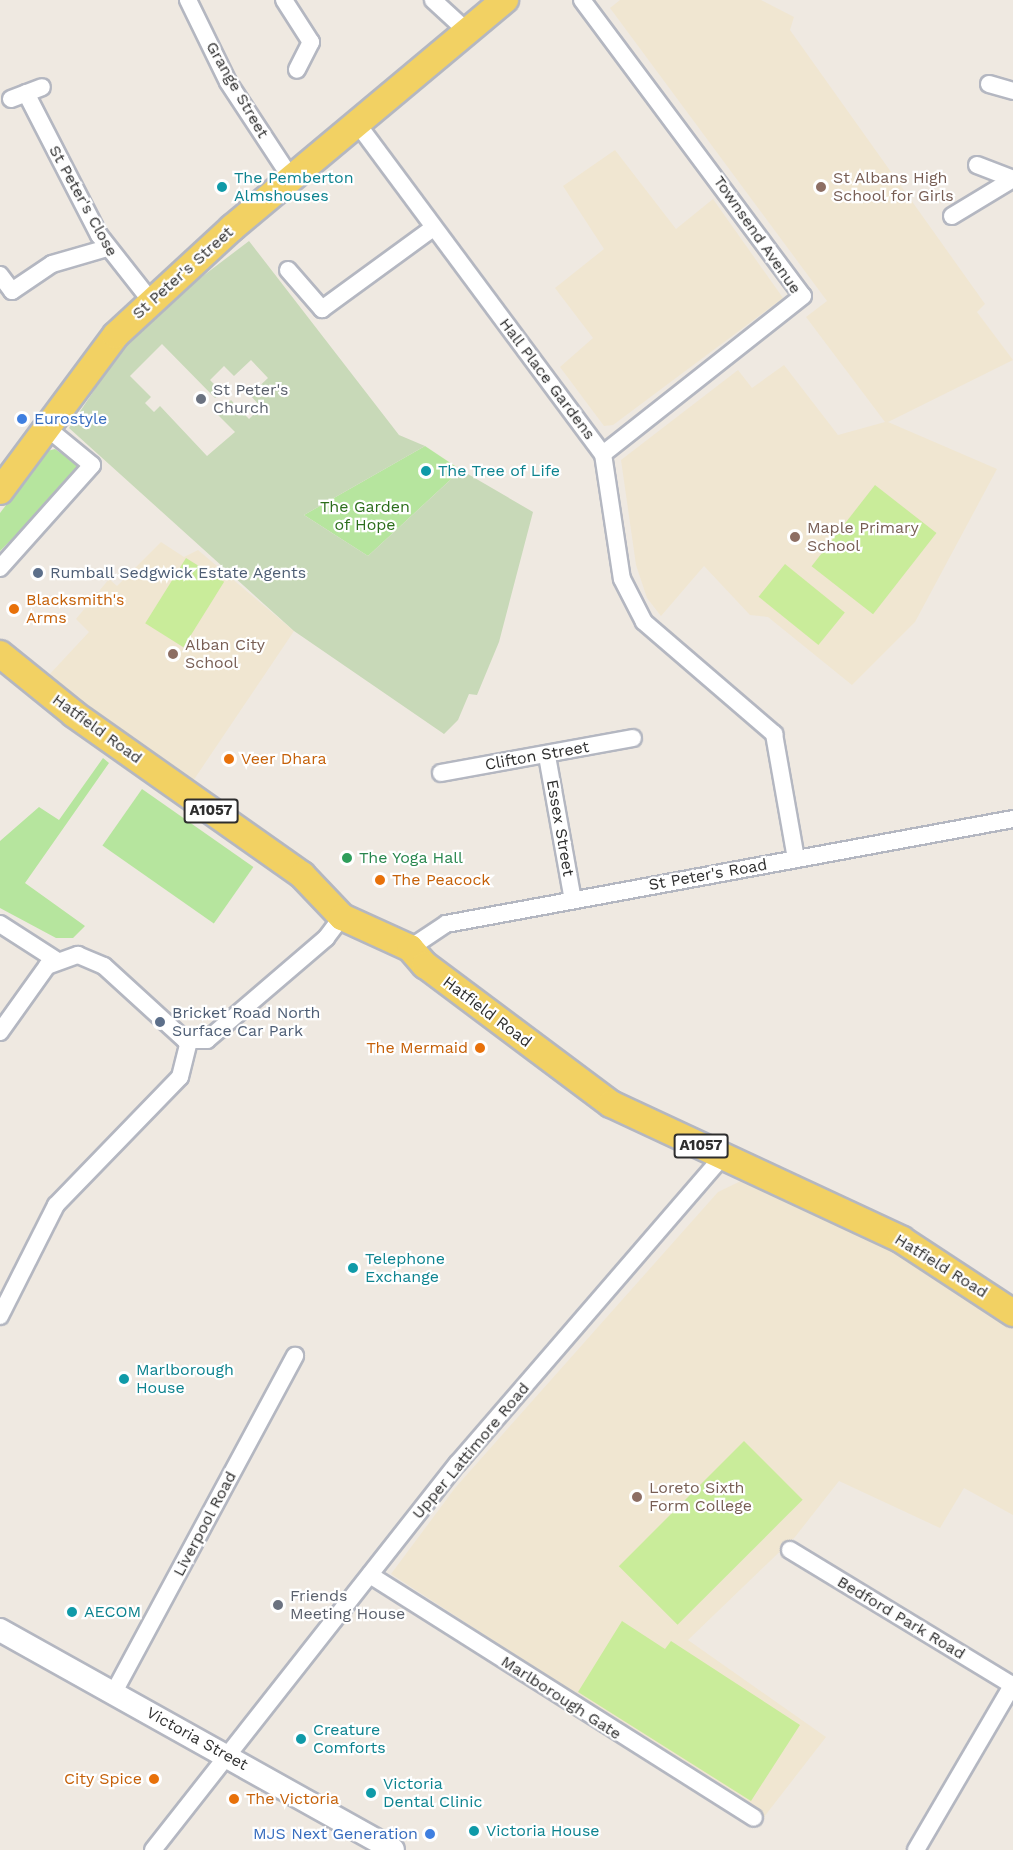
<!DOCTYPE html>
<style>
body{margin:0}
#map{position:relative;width:1013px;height:1850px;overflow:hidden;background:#efe9e1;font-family:"Work Sans",sans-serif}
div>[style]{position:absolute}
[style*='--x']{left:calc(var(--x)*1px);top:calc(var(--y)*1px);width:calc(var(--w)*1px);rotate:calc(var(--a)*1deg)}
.education>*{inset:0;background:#f0e6d1}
.green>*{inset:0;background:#b6e59e;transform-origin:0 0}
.cemetery>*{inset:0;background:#c8d9b8}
.pitch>*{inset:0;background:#c9ec9a;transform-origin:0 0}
.roads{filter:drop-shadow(2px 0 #b4b7c1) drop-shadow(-2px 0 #b4b7c1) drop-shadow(0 2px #b4b7c1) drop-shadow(0 -2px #b4b7c1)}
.street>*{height:16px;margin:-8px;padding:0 8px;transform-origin:8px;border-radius:8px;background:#fff}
.secondary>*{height:22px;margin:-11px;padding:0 11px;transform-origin:11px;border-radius:11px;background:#fff}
.primary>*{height:26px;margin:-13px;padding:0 13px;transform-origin:13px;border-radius:13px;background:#f2d163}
.dots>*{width:16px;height:16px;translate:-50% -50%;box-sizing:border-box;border:3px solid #fff;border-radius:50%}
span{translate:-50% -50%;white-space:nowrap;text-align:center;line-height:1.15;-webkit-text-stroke:4.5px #fff;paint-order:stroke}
.shield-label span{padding:2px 4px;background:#fff;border:2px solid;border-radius:4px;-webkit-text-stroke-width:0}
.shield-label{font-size:15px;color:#2e2e2e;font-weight:700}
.street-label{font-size:16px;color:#2e2e2e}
.culture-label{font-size:16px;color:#0d838f}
.left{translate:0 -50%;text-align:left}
.education-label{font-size:16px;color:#785e54}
.worship-label{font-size:16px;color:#5b616d}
.shop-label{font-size:16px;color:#366cbe}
.right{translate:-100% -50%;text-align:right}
.park-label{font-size:16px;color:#2c6e1b}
.service-label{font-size:16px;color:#4e5e75}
.food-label{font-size:16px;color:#c56008}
.leisure-label{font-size:16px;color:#27864d}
</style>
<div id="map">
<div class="education">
<i style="clip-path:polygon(620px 0,761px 0,794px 17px,790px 30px,985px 304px,977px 312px,1013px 360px,888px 422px,997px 469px,915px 622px,852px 685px,768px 617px,750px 615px,704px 566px,661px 616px,647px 598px,636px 565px,621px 460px,738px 370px,752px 388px,784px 365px,838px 435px,885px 422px,806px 317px,827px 301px,610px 8px)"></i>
<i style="clip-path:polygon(615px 150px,676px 229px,713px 199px,783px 298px,613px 425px,604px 426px,560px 367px,593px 338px,555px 288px,604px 249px,563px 186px)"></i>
<i style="clip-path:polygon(161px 542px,184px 557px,198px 550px,294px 631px,193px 781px,48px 676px,89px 632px,76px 619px,109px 579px,117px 586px)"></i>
<i style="clip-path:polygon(745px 1179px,902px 1249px,1013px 1327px,1013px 1515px,964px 1488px,940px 1528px,839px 1481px,795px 1537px,688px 1640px,826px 1737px,764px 1817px,391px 1574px,455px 1488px,718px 1192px)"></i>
</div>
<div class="green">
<i style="clip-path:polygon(425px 446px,461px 470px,368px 556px,304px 515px)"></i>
<i style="clip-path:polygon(55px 449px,77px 464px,77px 475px,0 551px,0 513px,47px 451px)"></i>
<i style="clip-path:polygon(103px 758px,109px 763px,25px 883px,85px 926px,73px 938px,56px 938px,0 908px,0 841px,39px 807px,59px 820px)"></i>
<i style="left:142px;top:789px;width:136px;height:69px;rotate:35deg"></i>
</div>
<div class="cemetery">
<i style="clip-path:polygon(evenodd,249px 241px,399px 435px,425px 446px,304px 515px,368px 556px,461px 470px,533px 512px,499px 642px,477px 695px,469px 694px,458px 720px,444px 734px,294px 631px,69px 428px,125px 344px,162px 307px,249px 241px,162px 344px,215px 398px,222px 392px,210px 380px,224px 366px,234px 376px,251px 360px,268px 378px,250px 395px,261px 407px,249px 419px,231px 400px,217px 414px,235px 432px,207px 456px,160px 406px,154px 412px,145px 403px,151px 397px,130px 376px,162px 344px)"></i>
</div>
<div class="pitch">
<i style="left:875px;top:485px;width:78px;height:103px;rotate:38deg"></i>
<i style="left:186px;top:558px;width:45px;height:77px;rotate:32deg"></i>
<i style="left:785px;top:564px;width:77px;height:42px;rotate:39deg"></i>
<i style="left:744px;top:1441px;width:83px;height:177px;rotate:45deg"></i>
<i style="clip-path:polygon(622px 1621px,665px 1649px,671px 1641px,800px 1725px,751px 1801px,578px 1692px)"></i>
</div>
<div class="roads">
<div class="street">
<i style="--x:188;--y:0;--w:91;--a:64"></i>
<i style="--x:228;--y:82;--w:115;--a:56.7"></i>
<i style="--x:284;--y:0;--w:50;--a:57.3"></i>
<i style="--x:311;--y:42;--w:31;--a:117"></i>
<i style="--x:433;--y:0;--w:50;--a:42.6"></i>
<i style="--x:582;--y:0;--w:369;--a:53.3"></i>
<i style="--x:803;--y:296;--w:255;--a:141.7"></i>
<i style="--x:989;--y:84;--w:25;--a:16"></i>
<i style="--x:26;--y:93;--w:160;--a:62.8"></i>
<i style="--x:99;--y:235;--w:84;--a:51.8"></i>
<i style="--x:11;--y:99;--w:33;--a:-21"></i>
<i style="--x:359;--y:126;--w:409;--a:53.4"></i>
<i style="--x:603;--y:454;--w:126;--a:81.4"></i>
<i style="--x:622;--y:579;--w:48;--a:62.9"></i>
<i style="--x:644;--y:622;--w:172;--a:40.7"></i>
<i style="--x:774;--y:734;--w:127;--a:80"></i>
<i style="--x:977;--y:165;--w:39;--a:21"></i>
<i style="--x:952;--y:216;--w:71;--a:-31.2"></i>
<i style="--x:288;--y:270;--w:52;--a:48.9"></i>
<i style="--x:322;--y:309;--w:137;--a:-36.1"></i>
<i style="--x:0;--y:275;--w:20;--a:53"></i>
<i style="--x:12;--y:291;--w:48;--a:-34"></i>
<i style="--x:52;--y:264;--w:57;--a:-16.2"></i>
<i style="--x:0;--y:568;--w:138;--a:-48.2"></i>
<i style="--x:92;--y:465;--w:58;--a:-140.6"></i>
<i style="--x:547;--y:756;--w:146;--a:79.8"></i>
<i style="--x:441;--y:773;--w:195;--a:-10.3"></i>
<i style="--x:0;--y:924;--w:67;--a:32.7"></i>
<i style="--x:410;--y:948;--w:43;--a:-33.7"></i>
<i style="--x:446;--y:924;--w:577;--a:-10.49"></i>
<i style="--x:0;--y:1032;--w:81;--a:-54.5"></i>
<i style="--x:47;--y:966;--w:33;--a:-20"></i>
<i style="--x:78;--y:955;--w:28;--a:23"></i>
<i style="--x:104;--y:966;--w:110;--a:42.4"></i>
<i style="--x:185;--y:1040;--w:22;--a:0"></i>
<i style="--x:207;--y:1040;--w:157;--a:-40.6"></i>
<i style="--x:326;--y:938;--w:26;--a:-53"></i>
<i style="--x:0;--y:1316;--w:124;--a:-63.2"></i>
<i style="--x:56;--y:1205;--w:178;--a:-45.9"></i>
<i style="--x:180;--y:1077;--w:36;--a:-76"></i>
<i style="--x:790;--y:1550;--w:260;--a:31.3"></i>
<i style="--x:370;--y:1575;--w:454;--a:32.3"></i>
<i style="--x:114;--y:1692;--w:382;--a:-61.7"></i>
<i style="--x:153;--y:1850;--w:493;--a:-51.8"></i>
<i style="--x:458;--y:1463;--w:406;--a:-49.2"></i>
<i style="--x:916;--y:1850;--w:192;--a:-59.7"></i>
</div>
<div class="secondary">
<i style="--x:0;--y:1630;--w:450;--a:29.2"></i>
</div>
<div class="primary">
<i style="--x:0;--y:491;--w:194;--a:-53.4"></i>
<i style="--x:116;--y:335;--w:158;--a:-42.7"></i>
<i style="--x:232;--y:228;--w:356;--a:-39.9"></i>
<i style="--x:0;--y:654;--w:95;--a:39"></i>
<i style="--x:74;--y:714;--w:279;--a:35.2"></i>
<i style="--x:302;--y:875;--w:58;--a:46.4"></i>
<i style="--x:342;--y:917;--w:75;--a:24.5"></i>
<i style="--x:410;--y:948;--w:23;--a:49"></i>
<i style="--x:425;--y:965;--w:232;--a:36.8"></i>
<i style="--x:611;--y:1104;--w:321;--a:25"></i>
<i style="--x:902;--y:1240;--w:133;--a:33.3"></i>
</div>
</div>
<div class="dots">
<i style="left:222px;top:187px;background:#0f9aa8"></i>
<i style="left:821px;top:187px;background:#8d6e63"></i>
<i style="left:201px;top:399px;background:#6b7280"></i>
<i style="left:22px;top:419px;background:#3f7fe0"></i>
<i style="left:426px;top:471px;background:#0f9aa8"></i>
<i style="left:795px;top:537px;background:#8d6e63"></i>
<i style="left:38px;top:573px;background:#5c6f8a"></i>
<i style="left:14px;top:609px;background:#e8710a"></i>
<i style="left:173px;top:654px;background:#8d6e63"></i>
<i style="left:229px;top:759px;background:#e8710a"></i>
<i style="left:347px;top:858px;background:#2e9e5b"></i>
<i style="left:380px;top:880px;background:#e8710a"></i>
<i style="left:160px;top:1022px;background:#5c6f8a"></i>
<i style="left:480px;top:1048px;background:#e8710a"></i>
<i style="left:353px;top:1268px;background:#0f9aa8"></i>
<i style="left:124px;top:1379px;background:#0f9aa8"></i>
<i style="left:637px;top:1497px;background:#8d6e63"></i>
<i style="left:278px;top:1605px;background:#6b7280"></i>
<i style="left:72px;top:1612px;background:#0f9aa8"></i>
<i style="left:301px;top:1739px;background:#0f9aa8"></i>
<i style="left:154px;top:1779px;background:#e8710a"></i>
<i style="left:371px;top:1793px;background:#0f9aa8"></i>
<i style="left:234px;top:1799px;background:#e8710a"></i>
<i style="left:474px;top:1831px;background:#0f9aa8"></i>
<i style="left:430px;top:1834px;background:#3f7fe0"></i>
</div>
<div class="shield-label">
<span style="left:211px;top:811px">A1057</span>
<span style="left:701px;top:1146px">A1057</span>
</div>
<div class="street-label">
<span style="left:237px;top:90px;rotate:60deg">Grange Street</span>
<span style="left:83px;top:201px;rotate:61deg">St Peter's Close</span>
<span style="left:757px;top:235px;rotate:55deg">Townsend Avenue</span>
<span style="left:183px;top:273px;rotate:-42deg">St Peter's Street</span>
<span style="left:547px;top:379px;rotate:53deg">Hall Place Gardens</span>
<span style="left:97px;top:729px;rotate:36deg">Hatfield Road</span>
<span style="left:537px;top:756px;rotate:-10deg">Clifton Street</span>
<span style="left:560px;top:828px;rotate:80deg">Essex Street</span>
<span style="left:708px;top:875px;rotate:-10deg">St Peter's Road</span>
<span style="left:487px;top:1012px;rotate:37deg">Hatfield Road</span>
<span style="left:941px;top:1266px;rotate:32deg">Hatfield Road</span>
<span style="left:471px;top:1451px;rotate:-50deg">Upper Lattimore Road</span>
<span style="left:205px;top:1524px;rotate:-62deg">Liverpool Road</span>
<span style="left:901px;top:1618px;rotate:31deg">Bedford Park Road</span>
<span style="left:561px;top:1698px;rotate:33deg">Marlborough Gate</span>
<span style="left:197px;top:1739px;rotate:29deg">Victoria Street</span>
</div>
<div class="culture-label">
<span class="left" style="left:234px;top:187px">The Pemberton<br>Almshouses</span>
<span class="left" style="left:438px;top:471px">The Tree of Life</span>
<span class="left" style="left:365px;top:1268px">Telephone<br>Exchange</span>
<span class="left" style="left:136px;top:1379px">Marlborough<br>House</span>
<span class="left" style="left:84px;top:1612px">AECOM</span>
<span class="left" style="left:313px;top:1739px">Creature<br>Comforts</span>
<span class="left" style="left:383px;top:1793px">Victoria<br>Dental Clinic</span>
<span class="left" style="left:486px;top:1831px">Victoria House</span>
</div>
<div class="education-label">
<span class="left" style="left:833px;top:187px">St Albans High<br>School for Girls</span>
<span class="left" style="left:807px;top:537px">Maple Primary<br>School</span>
<span class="left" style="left:185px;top:654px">Alban City<br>School</span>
<span class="left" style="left:649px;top:1497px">Loreto Sixth<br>Form College</span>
</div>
<div class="worship-label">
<span class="left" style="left:213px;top:399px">St Peter's<br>Church</span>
<span class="left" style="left:290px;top:1605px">Friends<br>Meeting House</span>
</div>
<div class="shop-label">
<span class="left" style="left:34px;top:419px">Eurostyle</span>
<span class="right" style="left:418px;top:1834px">MJS Next Generation</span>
</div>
<div class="park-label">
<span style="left:365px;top:516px">The Garden<br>of Hope</span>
</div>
<div class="service-label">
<span class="left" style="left:50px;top:573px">Rumball Sedgwick Estate Agents</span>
<span class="left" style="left:172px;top:1022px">Bricket Road North<br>Surface Car Park</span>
</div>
<div class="food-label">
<span class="left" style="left:26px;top:609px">Blacksmith's<br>Arms</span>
<span class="left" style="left:241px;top:759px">Veer Dhara</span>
<span class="left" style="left:392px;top:880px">The Peacock</span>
<span class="right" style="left:468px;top:1048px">The Mermaid</span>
<span class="right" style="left:142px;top:1779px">City Spice</span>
<span class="left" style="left:246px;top:1799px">The Victoria</span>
</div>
<div class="leisure-label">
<span class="left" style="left:359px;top:858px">The Yoga Hall</span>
</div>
</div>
